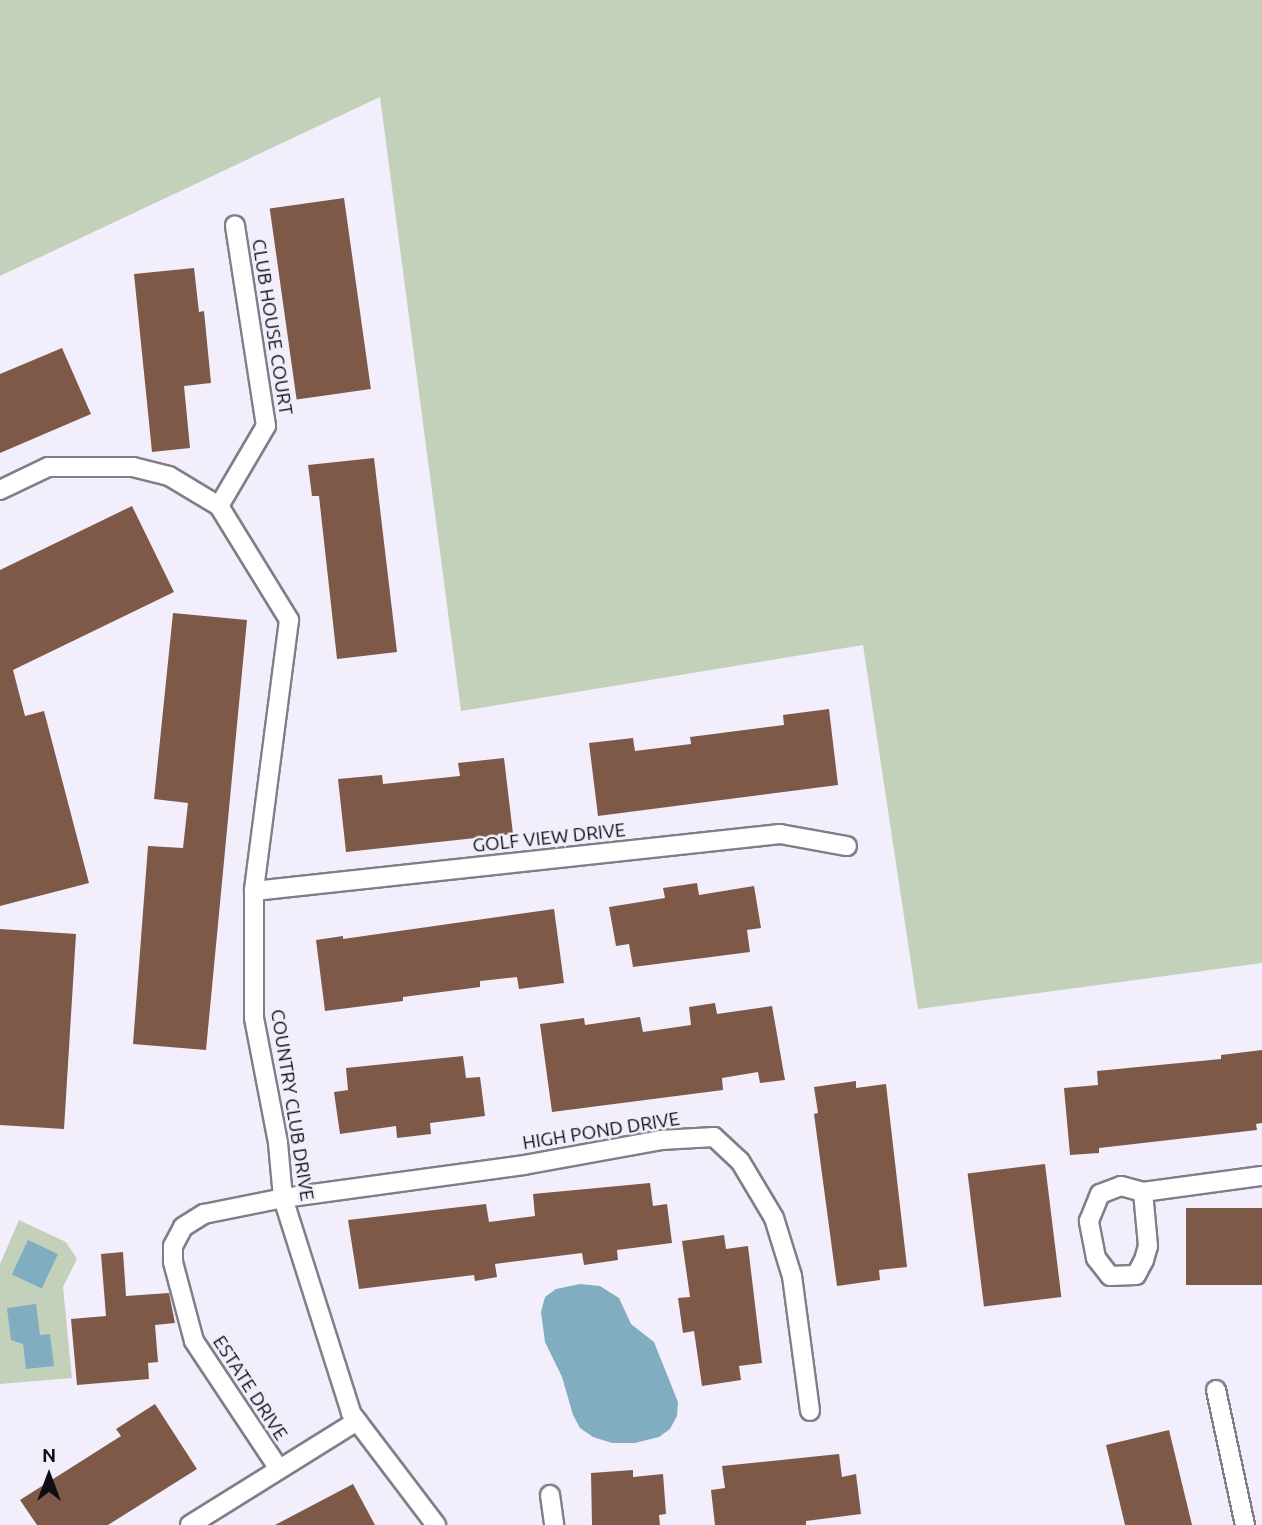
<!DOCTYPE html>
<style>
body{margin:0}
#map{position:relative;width:1262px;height:1525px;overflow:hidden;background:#f3eefb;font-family:Ubuntu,sans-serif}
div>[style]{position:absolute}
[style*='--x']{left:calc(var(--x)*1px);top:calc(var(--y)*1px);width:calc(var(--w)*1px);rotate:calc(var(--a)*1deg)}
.green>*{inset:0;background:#c3d1bb}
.water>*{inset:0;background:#81adc1;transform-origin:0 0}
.building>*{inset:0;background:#7e5948;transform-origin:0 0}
.roads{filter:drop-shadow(2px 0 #827e89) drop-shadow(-2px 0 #827e89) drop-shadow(0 2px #827e89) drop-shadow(0 -2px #827e89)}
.street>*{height:18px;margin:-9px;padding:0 9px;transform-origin:9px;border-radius:9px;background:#fff}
span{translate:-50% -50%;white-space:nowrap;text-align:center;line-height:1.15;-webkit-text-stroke:5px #f3eefb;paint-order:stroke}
.street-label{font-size:19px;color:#0f0d11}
.north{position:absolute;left:14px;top:1441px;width:70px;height:70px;-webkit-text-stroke:5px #f3eefb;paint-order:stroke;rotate:0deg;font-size:19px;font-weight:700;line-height:28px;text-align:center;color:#0f0d11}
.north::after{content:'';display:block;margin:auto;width:24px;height:32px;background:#0f0d11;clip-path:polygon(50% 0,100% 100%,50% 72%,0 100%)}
</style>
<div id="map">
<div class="green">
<i style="clip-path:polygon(0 0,1262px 0,1262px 963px,918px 1009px,863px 645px,461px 711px,380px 97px,0 276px)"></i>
<i style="clip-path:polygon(19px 1220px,66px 1242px,77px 1259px,63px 1287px,72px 1378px,0 1384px,0 1264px)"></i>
</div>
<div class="water">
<i style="left:28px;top:1240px;width:33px;height:38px;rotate:25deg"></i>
<i style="clip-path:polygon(580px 1284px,600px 1286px,619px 1298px,631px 1324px,654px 1342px,678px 1402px,677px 1416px,670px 1429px,659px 1437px,635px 1443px,612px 1443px,593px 1437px,580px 1428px,573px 1415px,562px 1377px,545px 1342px,541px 1312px,545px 1297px,556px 1289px)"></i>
<i style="clip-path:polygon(36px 1304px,40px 1335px,50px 1334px,54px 1366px,26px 1369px,23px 1344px,11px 1340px,7px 1308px)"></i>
</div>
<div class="building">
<i style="left:344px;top:198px;width:193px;height:75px;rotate:82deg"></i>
<i style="clip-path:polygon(194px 268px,199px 312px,204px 311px,211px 383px,184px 386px,190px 448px,152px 452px,134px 274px)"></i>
<i style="clip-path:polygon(62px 348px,91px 414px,0 453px,0 374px)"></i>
<i style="clip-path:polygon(374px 458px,397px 652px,337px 659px,319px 496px,312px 496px,308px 465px)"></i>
<i style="clip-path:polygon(132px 506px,174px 592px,13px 670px,25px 716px,44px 711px,89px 883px,0 906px,0 570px)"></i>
<i style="clip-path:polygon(173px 613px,247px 620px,206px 1050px,133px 1044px,148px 846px,183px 848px,188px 803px,154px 799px)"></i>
<i style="clip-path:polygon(829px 709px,838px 785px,598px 816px,589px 743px,633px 738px,635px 751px,691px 744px,690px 737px,784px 725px,783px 715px)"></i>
<i style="clip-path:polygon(504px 758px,513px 834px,346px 852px,338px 779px,382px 775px,383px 784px,460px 776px,458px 763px)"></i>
<i style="clip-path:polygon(697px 883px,699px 895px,754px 886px,761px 928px,747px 930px,750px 952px,633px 967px,629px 944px,616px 946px,609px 907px,665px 898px,663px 888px)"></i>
<i style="clip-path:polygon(554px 909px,564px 983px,519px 989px,517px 977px,480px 981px,480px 987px,403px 997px,403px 1001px,325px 1011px,316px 940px,343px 936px,343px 939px)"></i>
<i style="clip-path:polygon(0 929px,76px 934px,64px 1129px,0 1125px)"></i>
<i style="clip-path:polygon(715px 1003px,717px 1014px,772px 1006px,785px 1080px,760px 1083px,758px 1072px,722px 1078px,723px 1090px,552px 1112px,540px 1024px,584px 1018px,585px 1025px,640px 1017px,643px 1032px,691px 1025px,689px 1007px)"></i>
<i style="clip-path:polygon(1262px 1050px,1262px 1123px,1256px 1124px,1257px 1130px,1099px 1148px,1099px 1153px,1070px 1155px,1064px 1088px,1098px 1085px,1097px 1071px,1221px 1059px,1221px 1055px)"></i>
<i style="clip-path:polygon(463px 1056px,466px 1078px,480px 1077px,485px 1116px,430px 1123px,431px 1134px,397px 1138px,396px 1126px,340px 1134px,334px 1092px,348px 1090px,346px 1068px)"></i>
<i style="clip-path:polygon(856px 1081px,856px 1088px,886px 1084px,907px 1267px,879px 1270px,880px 1280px,837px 1286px,814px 1114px,818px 1113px,814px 1087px)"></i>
<i style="left:1045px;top:1164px;width:134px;height:78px;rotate:83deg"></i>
<i style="clip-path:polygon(650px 1183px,653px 1206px,667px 1204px,672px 1243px,617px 1250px,618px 1260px,584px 1265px,582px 1253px,495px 1264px,497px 1277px,475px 1281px,474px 1275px,359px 1289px,348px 1220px,486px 1204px,489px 1222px,535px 1216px,533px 1194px)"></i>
<i style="left:1262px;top:1208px;width:77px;height:76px;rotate:90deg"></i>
<i style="clip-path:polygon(724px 1235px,726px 1249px,748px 1246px,762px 1363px,739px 1366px,741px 1380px,702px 1386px,694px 1331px,683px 1333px,678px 1298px,690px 1297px,682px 1241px)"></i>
<i style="clip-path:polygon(123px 1252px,126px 1296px,169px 1293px,175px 1323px,155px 1325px,158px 1362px,148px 1363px,149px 1379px,77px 1385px,71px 1319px,106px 1316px,101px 1254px)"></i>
<i style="clip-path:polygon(155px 1404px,197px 1469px,108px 1525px,37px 1525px,20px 1500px,121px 1436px,116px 1429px)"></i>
<i style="clip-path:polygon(1169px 1430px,1192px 1525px,1125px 1525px,1106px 1445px)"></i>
<i style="clip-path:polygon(839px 1454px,842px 1477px,856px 1474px,861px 1514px,806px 1521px,806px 1525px,715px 1525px,711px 1490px,725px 1488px,722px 1466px)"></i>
<i style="clip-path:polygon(633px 1470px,633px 1477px,663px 1474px,666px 1514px,659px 1515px,660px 1525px,592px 1525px,591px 1473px)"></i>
<i style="clip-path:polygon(353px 1484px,375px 1525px,275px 1525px)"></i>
</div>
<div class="roads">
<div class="street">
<i style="--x:0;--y:490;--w:53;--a:-25.6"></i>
<i style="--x:48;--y:467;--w:85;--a:0"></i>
<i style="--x:133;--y:467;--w:37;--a:14"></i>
<i style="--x:169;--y:476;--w:58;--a:31"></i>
<i style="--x:219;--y:506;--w:134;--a:58.4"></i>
<i style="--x:289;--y:620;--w:273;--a:97.4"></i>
<i style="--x:254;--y:891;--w:127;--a:90"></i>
<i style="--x:254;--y:1018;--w:127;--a:79.1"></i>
<i style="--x:278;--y:1143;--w:55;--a:84.8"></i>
<i style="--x:283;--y:1198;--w:225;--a:72.4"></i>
<i style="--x:351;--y:1413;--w:141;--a:52.8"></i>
<i style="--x:219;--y:506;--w:93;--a:-59.6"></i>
<i style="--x:266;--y:426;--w:203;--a:-98.8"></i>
<i style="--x:254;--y:891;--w:529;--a:-6.18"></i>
<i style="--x:780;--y:834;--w:68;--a:10.2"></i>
<i style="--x:1143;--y:1192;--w:54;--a:84.7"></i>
<i style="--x:1148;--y:1246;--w:15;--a:106"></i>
<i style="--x:1144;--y:1260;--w:17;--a:118"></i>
<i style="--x:1136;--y:1275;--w:26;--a:178"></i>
<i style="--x:1110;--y:1276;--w:23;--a:-128"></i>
<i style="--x:1096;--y:1258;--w:38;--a:-101"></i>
<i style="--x:1089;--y:1221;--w:29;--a:-68"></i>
<i style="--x:1100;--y:1194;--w:22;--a:-21"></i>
<i style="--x:1121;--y:1186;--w:23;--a:15"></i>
<i style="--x:1143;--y:1192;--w:120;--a:-7.7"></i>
<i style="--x:1216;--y:1390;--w:138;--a:77.9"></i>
<i style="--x:279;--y:1469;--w:154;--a:-123.6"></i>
<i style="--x:194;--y:1341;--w:82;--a:-104.9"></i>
<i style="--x:173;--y:1262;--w:16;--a:-90"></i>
<i style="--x:173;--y:1246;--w:21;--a:-62"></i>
<i style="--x:183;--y:1227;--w:25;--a:-32"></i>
<i style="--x:204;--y:1214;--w:81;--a:-11.4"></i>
<i style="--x:283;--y:1198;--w:243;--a:-7.8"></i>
<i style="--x:524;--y:1165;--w:139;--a:-10.3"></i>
<i style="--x:661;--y:1140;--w:53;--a:-3.2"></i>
<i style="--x:714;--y:1137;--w:35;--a:43"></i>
<i style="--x:740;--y:1161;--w:66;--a:59.2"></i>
<i style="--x:774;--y:1218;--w:61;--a:72.8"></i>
<i style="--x:792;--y:1276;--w:136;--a:82.4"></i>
<i style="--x:550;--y:1495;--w:30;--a:82"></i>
<i style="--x:190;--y:1525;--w:197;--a:-31.9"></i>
</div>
</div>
<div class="street-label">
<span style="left:272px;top:327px;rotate:81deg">CLUB HOUSE COURT</span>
<span style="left:549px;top:838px;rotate:-6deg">GOLF VIEW DRIVE</span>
<span style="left:292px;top:1105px;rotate:81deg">COUNTRY CLUB DRIVE</span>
<span style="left:601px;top:1131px;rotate:-9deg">HIGH POND DRIVE</span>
<span style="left:250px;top:1388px;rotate:57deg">ESTATE DRIVE</span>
</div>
<div class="north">N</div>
</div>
